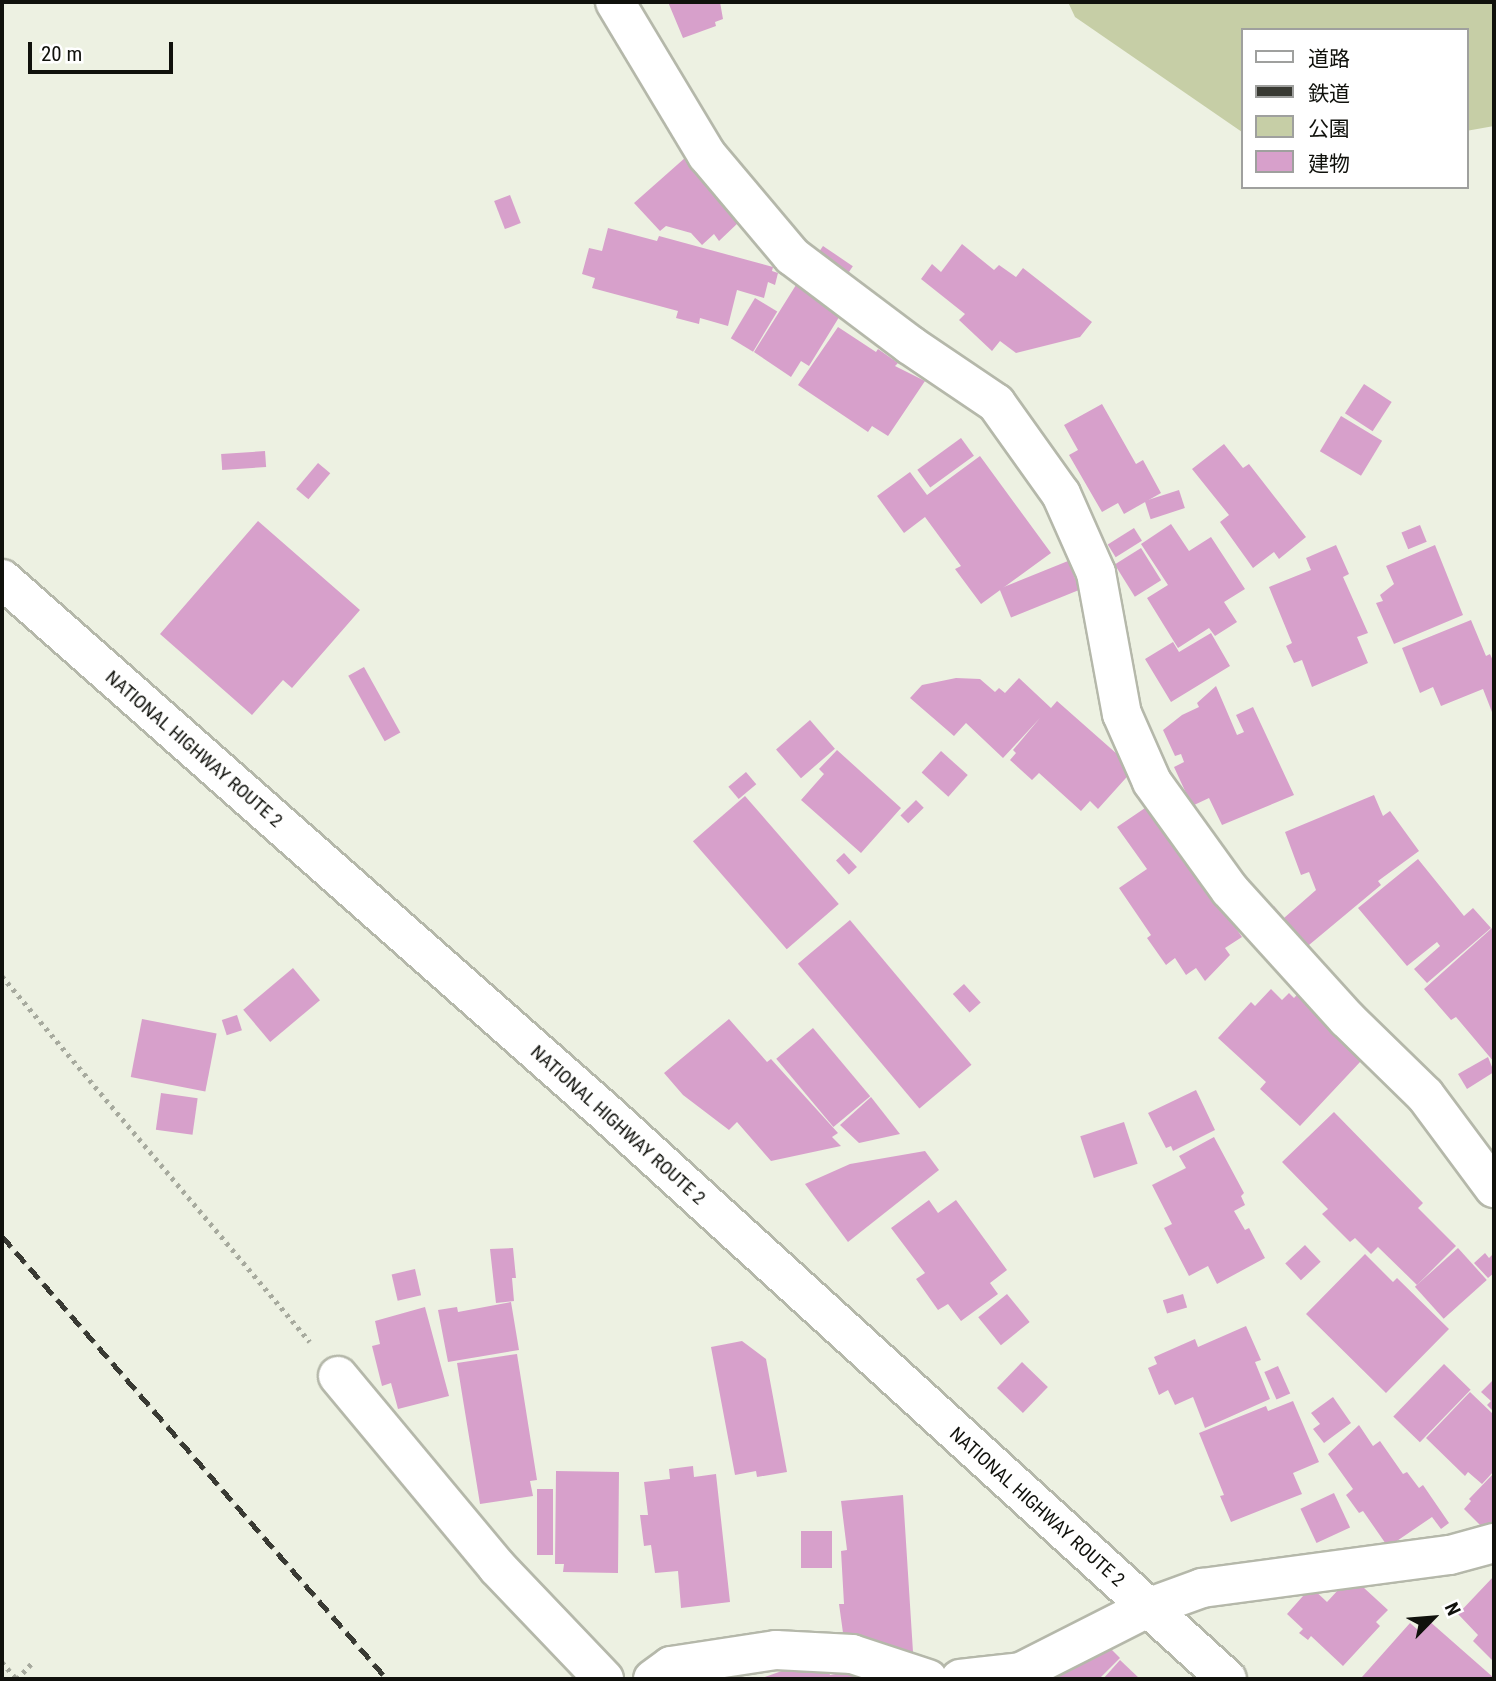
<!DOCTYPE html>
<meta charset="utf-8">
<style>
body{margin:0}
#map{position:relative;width:1496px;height:1681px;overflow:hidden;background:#edf1e2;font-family:"Roboto Condensed","Noto Sans JP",sans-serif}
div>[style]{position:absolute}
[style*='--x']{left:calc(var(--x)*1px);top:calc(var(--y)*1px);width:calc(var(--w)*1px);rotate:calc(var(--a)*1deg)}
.green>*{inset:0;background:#c6cea6}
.building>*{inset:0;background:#d7a0cb;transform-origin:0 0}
.path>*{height:4.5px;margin-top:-2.25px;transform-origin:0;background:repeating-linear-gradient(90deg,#a7aa9e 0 3.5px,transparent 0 8.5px)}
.roads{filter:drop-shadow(2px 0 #b5b8aa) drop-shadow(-2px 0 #b5b8aa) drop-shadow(0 2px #b5b8aa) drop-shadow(0 -2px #b5b8aa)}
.street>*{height:38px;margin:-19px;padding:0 19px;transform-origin:19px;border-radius:19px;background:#fff}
.highway>*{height:38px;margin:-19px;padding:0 19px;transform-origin:19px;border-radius:19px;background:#fff}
.rail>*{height:5px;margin-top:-2.5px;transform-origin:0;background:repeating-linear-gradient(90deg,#393a33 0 14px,transparent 0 21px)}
span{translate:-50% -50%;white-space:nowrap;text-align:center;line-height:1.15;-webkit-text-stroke:7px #fff;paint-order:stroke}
.street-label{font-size:19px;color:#10110c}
.frame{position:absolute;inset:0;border:4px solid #10110c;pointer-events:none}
.legend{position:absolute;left:1241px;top:28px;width:228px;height:161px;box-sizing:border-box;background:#fff;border:2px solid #9fa09e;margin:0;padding:9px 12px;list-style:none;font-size:21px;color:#10110c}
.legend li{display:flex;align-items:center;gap:14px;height:35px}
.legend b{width:35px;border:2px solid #9fa09e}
.north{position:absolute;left:1398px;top:1583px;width:70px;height:70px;-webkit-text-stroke:5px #fff;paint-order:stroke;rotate:65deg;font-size:19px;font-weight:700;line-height:28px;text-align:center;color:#10110c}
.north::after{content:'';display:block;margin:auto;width:24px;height:32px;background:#10110c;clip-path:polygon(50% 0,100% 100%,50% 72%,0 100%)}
.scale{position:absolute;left:28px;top:42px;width:145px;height:32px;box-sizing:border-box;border:4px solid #10110c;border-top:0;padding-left:9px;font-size:21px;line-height:24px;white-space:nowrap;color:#10110c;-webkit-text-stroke:5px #fff;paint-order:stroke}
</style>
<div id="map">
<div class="green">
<i style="clip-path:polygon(1068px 2px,1494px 2px,1494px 126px,1466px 131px,1466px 30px,1242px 30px,1242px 132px,1075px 17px)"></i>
</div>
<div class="building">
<i style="clip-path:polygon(668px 2px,720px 2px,723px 19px,715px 22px,716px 26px,683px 38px)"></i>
<i style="clip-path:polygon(686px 157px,739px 222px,719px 241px,714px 234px,702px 245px,691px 233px,666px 226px,660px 231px,634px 203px)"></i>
<i style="left:510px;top:195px;width:30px;height:17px;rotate:69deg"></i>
<i style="clip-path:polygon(608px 228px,657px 241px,659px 236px,773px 267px,772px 271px,778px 273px,775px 285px,768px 282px,764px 298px,737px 290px,728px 326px,700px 318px,699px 324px,676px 318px,678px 311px,592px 288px,595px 278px,582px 274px,589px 248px,602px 251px)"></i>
<i style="clip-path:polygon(962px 244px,994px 270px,999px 265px,1016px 277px,1023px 268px,1092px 322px,1080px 337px,1016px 353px,1000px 341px,992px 351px,959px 320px,965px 314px,921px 279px,932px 264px,941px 272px)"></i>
<i style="left:823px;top:246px;width:36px;height:11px;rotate:34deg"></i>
<i style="clip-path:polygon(796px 285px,841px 314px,809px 366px,801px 361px,791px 377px,754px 352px)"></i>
<i style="left:755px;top:298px;width:26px;height:47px;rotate:31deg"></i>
<i style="clip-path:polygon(838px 327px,876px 352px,878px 349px,898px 363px,895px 366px,925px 381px,888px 436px,872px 426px,868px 432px,798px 385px)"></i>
<i style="left:1364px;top:384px;width:33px;height:35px;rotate:33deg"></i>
<i style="clip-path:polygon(1102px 404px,1136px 464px,1143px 460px,1161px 493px,1124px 514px,1118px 503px,1102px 512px,1069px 455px,1078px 450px,1064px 425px)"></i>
<i style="left:1341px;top:416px;width:48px;height:41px;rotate:31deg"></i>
<i style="left:961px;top:438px;width:22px;height:54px;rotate:54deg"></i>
<i style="clip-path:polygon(1224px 444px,1243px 468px,1249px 464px,1306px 537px,1279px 559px,1274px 552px,1253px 568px,1220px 522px,1229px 515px,1192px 469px)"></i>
<i style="left:265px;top:451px;width:16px;height:44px;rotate:86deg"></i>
<i style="clip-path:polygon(980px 456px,1051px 553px,981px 604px,955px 569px,961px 566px,925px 517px,904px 533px,877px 496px,910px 472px,927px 495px)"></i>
<i style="left:318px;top:463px;width:16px;height:34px;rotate:40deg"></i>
<i style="left:1179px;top:490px;width:19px;height:36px;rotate:72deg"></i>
<i style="clip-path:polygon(258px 521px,360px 610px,292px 688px,283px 680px,252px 715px,160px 634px)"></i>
<i style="clip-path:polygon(1171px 524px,1189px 551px,1211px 537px,1245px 589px,1224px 602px,1237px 622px,1215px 636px,1209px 628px,1178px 648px,1147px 598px,1168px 585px,1141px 544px)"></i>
<i style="left:1420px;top:525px;width:18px;height:20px;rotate:68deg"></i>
<i style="left:1134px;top:528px;width:15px;height:31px;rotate:58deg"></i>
<i style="clip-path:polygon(1336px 545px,1349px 574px,1343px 577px,1368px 633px,1357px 637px,1368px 663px,1312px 687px,1302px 660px,1294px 663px,1286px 646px,1292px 643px,1269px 587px,1311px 570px,1306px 558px)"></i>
<i style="clip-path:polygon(1435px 545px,1463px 615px,1394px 644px,1376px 603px,1383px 601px,1380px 595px,1394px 584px,1386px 566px)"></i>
<i style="left:1141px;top:548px;width:38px;height:31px;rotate:58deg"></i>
<i style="left:1068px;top:561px;width:31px;height:74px;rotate:68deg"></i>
<i style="clip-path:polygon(1471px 620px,1486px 656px,1490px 654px,1494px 663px,1492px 712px,1483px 689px,1441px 706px,1433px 687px,1420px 693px,1402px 648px)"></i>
<i style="clip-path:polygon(1211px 633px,1230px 666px,1171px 702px,1145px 659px,1173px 642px,1179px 652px)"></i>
<i style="left:364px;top:667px;width:75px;height:18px;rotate:61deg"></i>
<i style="clip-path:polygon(956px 678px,980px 679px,995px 692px,999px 688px,1005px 693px,1019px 678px,1051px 708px,1057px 701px,1134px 769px,1098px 809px,1090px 801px,1081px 811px,1039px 773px,1032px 780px,1010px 760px,1016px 753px,1013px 750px,1040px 718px,1003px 758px,966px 723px,954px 736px,910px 698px,922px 685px)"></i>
<i style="clip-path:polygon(1216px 686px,1237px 735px,1244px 732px,1236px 715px,1253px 707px,1294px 795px,1222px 825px,1209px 798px,1192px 806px,1174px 767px,1184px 762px,1181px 754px,1175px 756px,1163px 730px,1182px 715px,1199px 707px,1197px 703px)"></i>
<i style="left:810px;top:720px;width:38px;height:45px;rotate:49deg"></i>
<i style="clip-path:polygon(837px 750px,901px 808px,861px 853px,801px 800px,824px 774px,819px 769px)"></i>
<i style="left:941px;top:751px;width:36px;height:29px;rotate:42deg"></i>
<i style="left:746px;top:772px;width:16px;height:23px;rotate:50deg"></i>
<i style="clip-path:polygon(1374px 795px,1383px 816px,1390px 811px,1419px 851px,1378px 881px,1381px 885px,1303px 950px,1269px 909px,1274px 906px,1284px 918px,1316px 890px,1309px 872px,1301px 875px,1285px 832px)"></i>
<i style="left:745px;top:796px;width:143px;height:69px;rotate:49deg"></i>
<i style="left:916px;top:800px;width:11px;height:22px;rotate:45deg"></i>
<i style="clip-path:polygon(1148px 806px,1180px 857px,1185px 854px,1242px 937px,1225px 948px,1230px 955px,1205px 981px,1196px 968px,1186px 975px,1175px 958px,1166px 965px,1147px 938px,1151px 935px,1119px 888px,1147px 869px,1117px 827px)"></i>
<i style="left:844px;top:853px;width:19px;height:11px;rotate:47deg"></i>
<i style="clip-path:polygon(1418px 859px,1464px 916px,1473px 908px,1491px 928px,1427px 983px,1414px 969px,1440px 946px,1437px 942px,1407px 966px,1358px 908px)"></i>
<i style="left:850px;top:920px;width:189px;height:68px;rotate:50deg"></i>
<i style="clip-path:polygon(1492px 928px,1494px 931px,1494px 1062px,1456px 1017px,1451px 1020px,1424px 989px)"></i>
<i style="left:293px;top:968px;width:42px;height:65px;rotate:50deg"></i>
<i style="left:964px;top:984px;width:25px;height:15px;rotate:48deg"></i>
<i style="clip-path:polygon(1304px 987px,1351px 1033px,1341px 1043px,1361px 1061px,1300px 1126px,1260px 1089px,1266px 1082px,1218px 1038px,1251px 1002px,1255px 1006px,1271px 989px,1282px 1000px,1289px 993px,1294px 998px)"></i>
<i style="left:237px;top:1015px;width:16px;height:16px;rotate:72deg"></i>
<i style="left:142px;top:1019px;width:76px;height:59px;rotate:11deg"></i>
<i style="clip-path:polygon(729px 1019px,767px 1062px,771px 1059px,838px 1133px,832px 1137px,841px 1146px,771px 1161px,737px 1122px,729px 1130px,683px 1095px,664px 1073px)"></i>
<i style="left:813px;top:1028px;width:89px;height:48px;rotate:50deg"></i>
<i style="clip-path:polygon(1488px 1057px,1494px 1072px,1467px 1089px,1458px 1074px)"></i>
<i style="clip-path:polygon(1196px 1090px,1215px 1130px,1173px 1151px,1171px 1146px,1166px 1148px,1148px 1113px)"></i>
<i style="left:161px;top:1093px;width:37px;height:37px;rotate:8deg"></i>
<i style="clip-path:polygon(871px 1097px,900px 1134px,859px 1143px,840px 1125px)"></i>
<i style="clip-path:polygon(1334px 1112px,1423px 1203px,1418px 1208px,1456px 1246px,1417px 1285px,1378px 1247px,1371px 1254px,1355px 1238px,1350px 1242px,1322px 1214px,1328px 1209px,1282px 1162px)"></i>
<i style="left:1124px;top:1122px;width:44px;height:46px;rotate:72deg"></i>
<i style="clip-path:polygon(1214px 1137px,1244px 1193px,1241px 1196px,1245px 1205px,1234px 1211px,1245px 1230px,1249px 1228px,1265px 1258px,1217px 1284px,1208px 1266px,1189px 1276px,1164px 1228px,1172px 1224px,1152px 1185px,1186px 1168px,1179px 1156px)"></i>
<i style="clip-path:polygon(925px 1151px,939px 1170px,848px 1242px,805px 1184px,850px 1164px)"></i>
<i style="clip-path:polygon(929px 1200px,938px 1213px,956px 1200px,1007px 1270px,990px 1283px,998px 1294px,961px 1321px,948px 1304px,938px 1310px,916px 1279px,925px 1273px,891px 1228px)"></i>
<i style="left:1305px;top:1245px;width:23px;height:27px;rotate:47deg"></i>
<i style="clip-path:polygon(513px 1248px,516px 1278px,512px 1278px,514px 1301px,496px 1303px,490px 1249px)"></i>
<i style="left:1458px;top:1248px;width:43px;height:58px;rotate:48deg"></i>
<i style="clip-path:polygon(1485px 1253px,1489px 1258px,1494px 1253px,1494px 1273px,1488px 1278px,1474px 1263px)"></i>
<i style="clip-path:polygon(1365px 1254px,1393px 1282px,1397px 1278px,1449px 1329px,1386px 1393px,1306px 1314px)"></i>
<i style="left:415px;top:1269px;width:27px;height:24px;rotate:77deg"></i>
<i style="left:1007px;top:1294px;width:36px;height:37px;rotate:51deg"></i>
<i style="left:1183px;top:1294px;width:14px;height:21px;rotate:73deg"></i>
<i style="clip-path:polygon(511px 1302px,519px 1350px,448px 1362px,438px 1310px,457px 1307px,458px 1312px)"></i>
<i style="clip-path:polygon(425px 1307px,449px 1396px,398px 1409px,391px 1383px,382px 1386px,372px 1346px,380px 1344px,375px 1321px)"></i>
<i style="clip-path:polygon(1246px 1326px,1261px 1360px,1255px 1362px,1270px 1399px,1205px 1428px,1193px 1397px,1175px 1405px,1168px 1390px,1159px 1395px,1148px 1368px,1157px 1364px,1154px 1357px,1195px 1339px,1198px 1347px)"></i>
<i style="clip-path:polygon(742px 1341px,766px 1359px,787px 1472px,757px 1477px,756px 1471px,735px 1475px,711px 1347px)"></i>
<i style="clip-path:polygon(517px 1354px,537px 1480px,530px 1481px,533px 1496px,480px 1504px,457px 1363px)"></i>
<i style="left:1022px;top:1362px;width:36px;height:36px;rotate:44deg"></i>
<i style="left:1444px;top:1364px;width:37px;height:73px;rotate:44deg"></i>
<i style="left:1278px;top:1366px;width:30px;height:15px;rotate:66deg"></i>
<i style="clip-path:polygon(1494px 1379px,1494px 1412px,1487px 1405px,1491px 1401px,1481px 1392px)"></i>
<i style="clip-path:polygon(1470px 1392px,1494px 1415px,1494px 1471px,1482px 1484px,1468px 1472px,1465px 1476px,1426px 1438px)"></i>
<i style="clip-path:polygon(1333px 1397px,1351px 1423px,1324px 1443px,1313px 1429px,1320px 1424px,1311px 1413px)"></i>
<i style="clip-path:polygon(1293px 1401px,1319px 1462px,1293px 1473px,1302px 1494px,1231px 1522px,1220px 1496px,1224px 1495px,1199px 1433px,1266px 1406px,1268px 1411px)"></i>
<i style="clip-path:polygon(1359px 1425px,1373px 1446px,1380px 1441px,1403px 1474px,1407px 1472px,1419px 1488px,1423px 1485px,1449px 1523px,1441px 1529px,1432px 1517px,1388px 1547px,1363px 1511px,1359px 1513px,1346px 1495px,1353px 1489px,1328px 1454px)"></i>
<i style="clip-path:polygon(693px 1466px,694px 1477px,716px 1474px,730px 1602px,681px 1608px,678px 1571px,655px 1573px,651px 1545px,644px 1546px,640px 1515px,648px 1515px,644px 1482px,670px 1479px,669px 1469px)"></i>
<i style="clip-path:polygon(556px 1471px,619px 1472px,618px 1573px,563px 1572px,564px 1564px,555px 1564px)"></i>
<i style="clip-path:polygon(1494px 1473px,1494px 1527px,1488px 1533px,1464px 1509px,1471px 1501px,1469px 1499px)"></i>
<i style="left:537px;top:1489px;width:16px;height:66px"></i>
<i style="left:1334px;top:1493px;width:38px;height:37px;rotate:65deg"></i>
<i style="clip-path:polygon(903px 1495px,913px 1652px,881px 1655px,880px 1642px,857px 1644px,844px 1640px,839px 1604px,844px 1604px,841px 1551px,847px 1550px,841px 1501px)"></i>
<i style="left:801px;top:1531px;width:31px;height:37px"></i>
<i style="clip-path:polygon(1351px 1576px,1388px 1610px,1376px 1622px,1380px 1626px,1343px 1666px,1311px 1636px,1308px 1640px,1299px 1633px,1303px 1629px,1287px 1614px,1311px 1587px,1327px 1602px)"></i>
<i style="clip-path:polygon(1494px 1576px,1494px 1662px,1473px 1641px,1478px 1635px,1458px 1614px)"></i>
<i style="clip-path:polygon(1428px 1620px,1494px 1678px,1494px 1679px,1365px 1679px,1362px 1677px,1410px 1623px,1418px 1630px)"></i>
<i style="clip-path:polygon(1106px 1644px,1120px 1658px,1099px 1679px,1040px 1679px)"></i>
<i style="clip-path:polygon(1120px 1660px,1140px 1679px,1103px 1679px)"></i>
<i style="clip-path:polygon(827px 1665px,830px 1675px,852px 1671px,854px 1679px,759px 1679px,796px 1666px)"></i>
</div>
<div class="path">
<i style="--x:2;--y:976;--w:478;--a:49.9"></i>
<i style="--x:2;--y:1662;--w:23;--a:49"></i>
<i style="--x:17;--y:1679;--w:21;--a:-47"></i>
</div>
<div class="roads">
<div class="street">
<i style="--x:615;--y:2;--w:179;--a:59"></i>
<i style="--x:707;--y:155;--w:132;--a:49.9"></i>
<i style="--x:792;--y:256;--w:148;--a:37"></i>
<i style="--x:910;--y:345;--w:104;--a:34"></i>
<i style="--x:996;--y:403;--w:112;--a:54.5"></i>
<i style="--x:1061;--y:494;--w:86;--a:66.1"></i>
<i style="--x:1096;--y:573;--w:143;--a:79.6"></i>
<i style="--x:1122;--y:714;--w:74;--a:66.2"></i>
<i style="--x:1152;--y:782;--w:133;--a:54.2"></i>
<i style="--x:1230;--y:890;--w:174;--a:47.8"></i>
<i style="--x:1347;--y:1019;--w:109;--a:44.3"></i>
<i style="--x:1425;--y:1095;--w:116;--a:53.4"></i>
<i style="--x:338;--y:1376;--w:249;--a:50.2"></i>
<i style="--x:497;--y:1567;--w:155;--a:46.3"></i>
<i style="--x:653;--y:1679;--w:22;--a:-36"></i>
<i style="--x:671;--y:1666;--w:106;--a:-8.7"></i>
<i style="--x:776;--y:1650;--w:76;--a:3"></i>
<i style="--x:852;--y:1654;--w:80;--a:18.2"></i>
<i style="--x:960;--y:1679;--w:61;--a:-6.5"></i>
<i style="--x:1021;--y:1672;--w:141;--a:-26.9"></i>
<i style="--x:1147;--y:1608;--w:59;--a:-20"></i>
<i style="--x:1202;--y:1588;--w:250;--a:-7.6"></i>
<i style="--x:1450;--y:1555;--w:46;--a:-15.3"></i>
</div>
<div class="highway">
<i style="--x:2;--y:579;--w:803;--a:41.47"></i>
<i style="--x:604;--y:1111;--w:843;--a:42.36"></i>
</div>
</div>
<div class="rail">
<i style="--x:2;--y:1236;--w:587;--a:49.01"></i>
</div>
<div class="street-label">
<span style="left:194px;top:749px;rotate:41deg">NATIONAL HIGHWAY ROUTE 2</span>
<span style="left:618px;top:1125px;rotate:42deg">NATIONAL HIGHWAY ROUTE 2</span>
<span style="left:1037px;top:1507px;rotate:42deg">NATIONAL HIGHWAY ROUTE 2</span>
</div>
<div class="frame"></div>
<ul class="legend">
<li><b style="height:9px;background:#fff"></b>道路</li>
<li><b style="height:9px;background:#393a33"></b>鉄道</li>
<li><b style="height:19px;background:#c6cea6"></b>公園</li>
<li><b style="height:19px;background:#d7a0cb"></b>建物</li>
</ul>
<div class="north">N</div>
<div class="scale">20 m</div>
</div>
